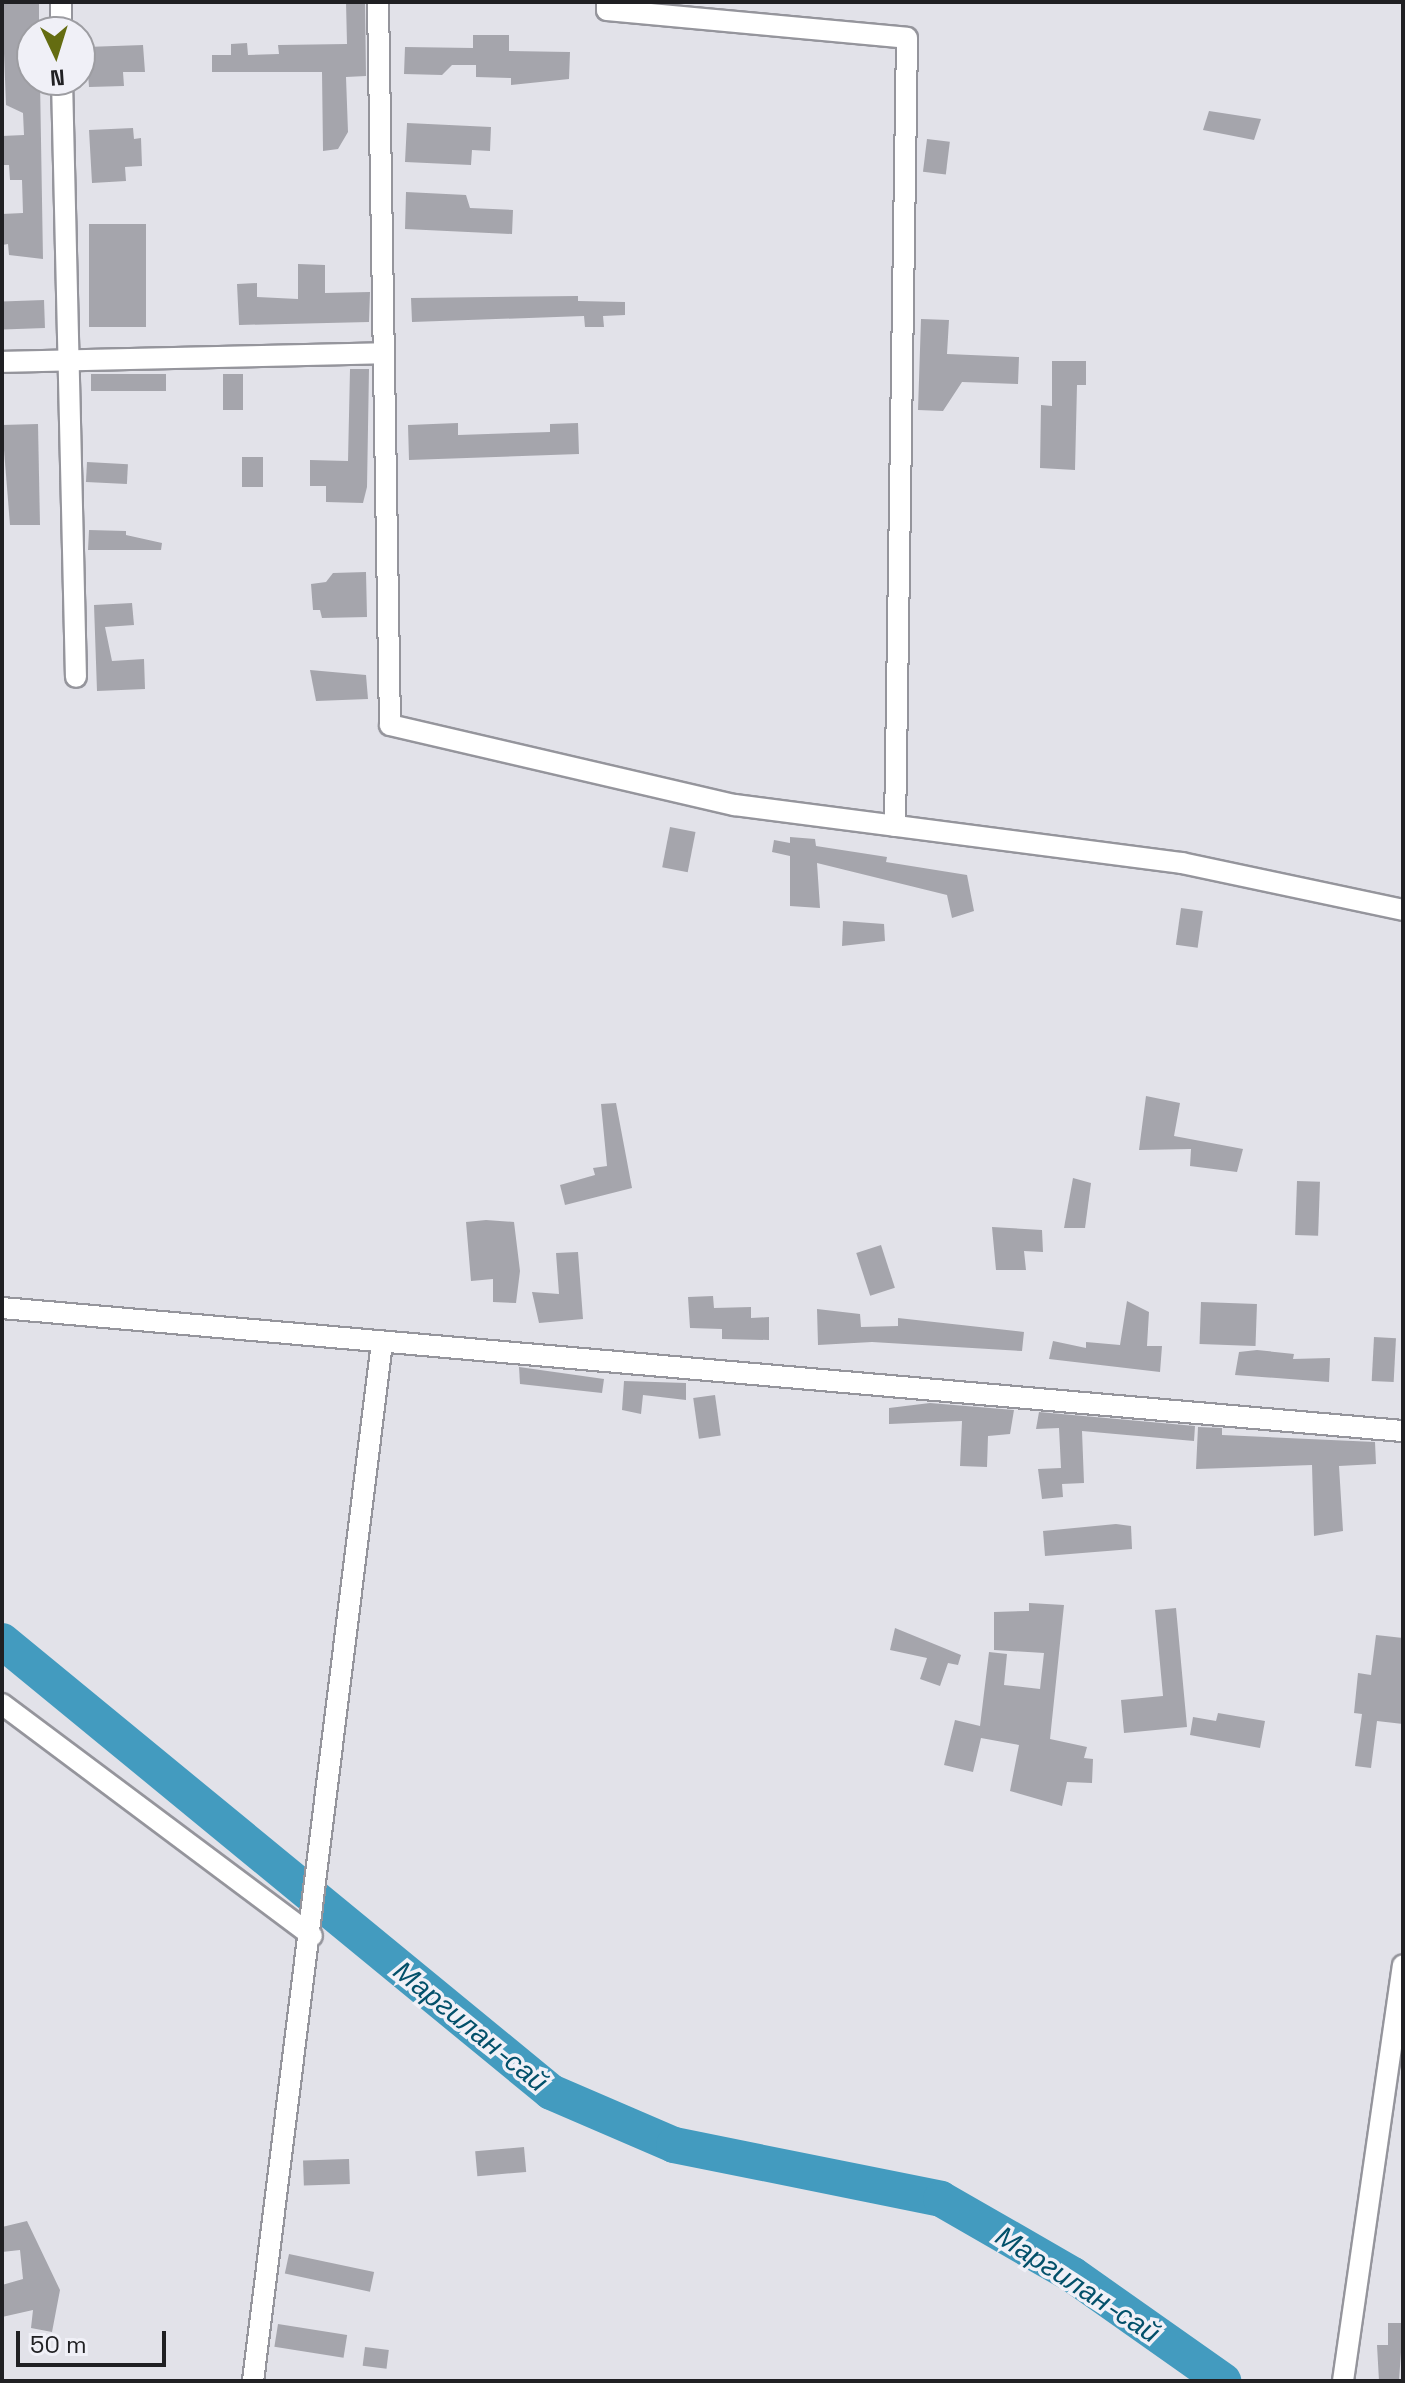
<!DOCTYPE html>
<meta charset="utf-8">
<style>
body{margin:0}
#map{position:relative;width:1405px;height:2383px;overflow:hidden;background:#e2e2e9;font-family:"Space Grotesk",sans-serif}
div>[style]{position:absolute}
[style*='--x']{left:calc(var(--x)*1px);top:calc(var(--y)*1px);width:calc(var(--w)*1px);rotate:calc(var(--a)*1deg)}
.river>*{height:36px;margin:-18px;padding:0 18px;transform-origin:18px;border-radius:18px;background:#439bbf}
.building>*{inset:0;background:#a5a5ac;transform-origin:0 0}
.roads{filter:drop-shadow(2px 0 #95959c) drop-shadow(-2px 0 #95959c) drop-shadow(0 2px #95959c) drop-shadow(0 -2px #95959c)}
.minor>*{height:20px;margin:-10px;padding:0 10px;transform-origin:10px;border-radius:10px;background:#fff}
span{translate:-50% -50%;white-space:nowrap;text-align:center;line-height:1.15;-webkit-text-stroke:7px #f0f0f7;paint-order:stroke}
.water-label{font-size:28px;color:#03506a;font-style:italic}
.frame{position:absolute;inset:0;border:4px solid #202023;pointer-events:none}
.north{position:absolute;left:16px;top:16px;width:80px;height:80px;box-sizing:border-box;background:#f0f0f7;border:2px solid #9d9da2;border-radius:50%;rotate:176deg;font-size:22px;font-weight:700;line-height:32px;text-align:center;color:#202023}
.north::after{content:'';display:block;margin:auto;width:28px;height:36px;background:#646c11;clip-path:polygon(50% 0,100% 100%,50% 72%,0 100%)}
.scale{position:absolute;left:16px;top:2331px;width:150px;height:36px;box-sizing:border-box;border:4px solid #202023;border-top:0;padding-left:10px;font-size:24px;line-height:28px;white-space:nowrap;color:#202023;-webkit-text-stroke:6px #f0f0f7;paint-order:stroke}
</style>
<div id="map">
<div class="river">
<i style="--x:2;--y:1641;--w:710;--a:39.4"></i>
<i style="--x:551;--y:2092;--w:134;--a:23.3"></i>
<i style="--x:674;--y:2145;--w:272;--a:11.4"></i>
<i style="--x:941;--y:2199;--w:152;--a:29.9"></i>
<i style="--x:1073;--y:2275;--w:184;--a:35.2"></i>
</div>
<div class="building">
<i style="clip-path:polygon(2px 2px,39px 2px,39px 32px,32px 32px,32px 80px,40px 80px,43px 259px,9px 255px,8px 244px,2px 245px,2px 214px,23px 213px,22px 180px,10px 180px,9px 165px,2px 165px,2px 136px,24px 135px,23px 113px,6px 105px)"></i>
<i style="clip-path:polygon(346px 2px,365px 2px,366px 76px,346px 77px,348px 132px,338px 149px,323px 151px,322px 72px,212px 72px,212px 55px,231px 55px,231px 44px,247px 43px,248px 55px,279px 54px,278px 45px,347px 44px)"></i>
<i style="clip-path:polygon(473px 35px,509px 35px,509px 51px,570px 52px,569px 79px,511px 85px,511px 78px,476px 77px,476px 65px,452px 65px,442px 75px,404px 74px,405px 47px,473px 48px)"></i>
<i style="clip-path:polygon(143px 45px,145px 72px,123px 72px,124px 86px,89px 87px,86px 47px)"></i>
<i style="clip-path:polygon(1209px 111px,1261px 119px,1254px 140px,1203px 130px)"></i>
<i style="clip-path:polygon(407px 123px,491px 127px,490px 151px,472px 150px,471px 165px,405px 162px)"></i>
<i style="clip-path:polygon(133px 128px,134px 139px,141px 138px,142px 166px,125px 167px,126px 181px,92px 183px,89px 130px)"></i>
<i style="left:927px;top:139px;width:23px;height:33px;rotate:7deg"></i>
<i style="clip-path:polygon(406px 192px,466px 195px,470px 208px,513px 210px,512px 234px,405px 229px)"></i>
<i style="left:89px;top:224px;width:57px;height:103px"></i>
<i style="clip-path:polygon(298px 264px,325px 265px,325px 293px,370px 292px,369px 322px,239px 325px,237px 284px,257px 283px,257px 297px,298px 299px)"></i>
<i style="clip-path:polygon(578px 296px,578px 301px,625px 302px,625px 315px,603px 316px,604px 327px,585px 327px,584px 316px,412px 322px,411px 298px)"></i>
<i style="left:44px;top:300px;width:28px;height:42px;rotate:88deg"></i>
<i style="clip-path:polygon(921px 319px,949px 320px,947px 354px,1019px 357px,1018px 384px,962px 382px,943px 411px,918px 410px)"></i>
<i style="clip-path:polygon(1052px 361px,1086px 361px,1086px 385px,1077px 385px,1075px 470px,1040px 468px,1041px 405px,1052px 406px)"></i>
<i style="clip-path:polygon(350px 369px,369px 369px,367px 487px,363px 503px,326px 502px,326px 486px,310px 486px,310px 460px,348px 461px)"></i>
<i style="left:91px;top:374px;width:75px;height:17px"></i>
<i style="left:223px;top:374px;width:20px;height:36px"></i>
<i style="clip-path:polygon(458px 423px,458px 435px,550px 432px,550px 424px,578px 423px,579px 454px,409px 460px,408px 425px)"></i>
<i style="clip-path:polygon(38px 424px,40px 525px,10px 525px,2px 425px)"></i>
<i style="left:263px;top:457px;width:30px;height:21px;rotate:90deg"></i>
<i style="left:87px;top:462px;width:41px;height:20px;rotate:3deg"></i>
<i style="clip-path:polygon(89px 530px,126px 531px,126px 535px,162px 543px,161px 550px,88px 550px)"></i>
<i style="clip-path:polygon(366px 572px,367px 617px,322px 618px,320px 610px,313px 610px,311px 584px,326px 582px,333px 573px)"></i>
<i style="clip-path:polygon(132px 603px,134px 625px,105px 627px,112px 661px,144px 659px,145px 689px,97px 691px,94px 605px)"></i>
<i style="clip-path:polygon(310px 670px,366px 675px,368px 699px,316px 701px)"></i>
<i style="left:670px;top:827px;width:26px;height:41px;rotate:11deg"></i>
<i style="clip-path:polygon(790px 837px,815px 839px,816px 846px,887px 857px,886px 862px,967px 875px,974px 911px,952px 918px,947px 895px,817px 863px,820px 908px,790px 906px,790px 856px,772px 852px,774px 840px,790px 843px)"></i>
<i style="left:1181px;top:908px;width:22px;height:37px;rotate:8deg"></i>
<i style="clip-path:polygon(843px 921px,884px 924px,885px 941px,842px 946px)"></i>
<i style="clip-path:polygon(1146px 1096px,1180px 1103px,1174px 1136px,1243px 1149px,1237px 1172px,1190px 1166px,1191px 1149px,1139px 1150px)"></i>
<i style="clip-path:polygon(616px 1103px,632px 1188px,565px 1205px,560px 1185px,595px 1175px,593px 1168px,607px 1166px,601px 1104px)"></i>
<i style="clip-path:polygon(1073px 1178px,1091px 1183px,1085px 1228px,1064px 1228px)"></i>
<i style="left:1297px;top:1181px;width:23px;height:54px;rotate:2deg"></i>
<i style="clip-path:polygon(486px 1220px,514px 1222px,520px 1271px,516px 1303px,493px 1302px,493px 1279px,471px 1281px,466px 1222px)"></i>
<i style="clip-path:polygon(992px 1227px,1042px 1230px,1043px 1252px,1024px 1251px,1026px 1270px,996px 1270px)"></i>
<i style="left:881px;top:1245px;width:45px;height:26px;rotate:72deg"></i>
<i style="clip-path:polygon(578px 1252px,583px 1319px,539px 1323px,532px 1292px,559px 1294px,556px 1253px)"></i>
<i style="clip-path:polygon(713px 1296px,714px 1308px,751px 1307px,751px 1318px,769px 1317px,769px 1340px,722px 1339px,722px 1329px,690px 1328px,688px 1297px)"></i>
<i style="clip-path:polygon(1127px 1301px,1149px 1312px,1147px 1346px,1162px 1346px,1160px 1372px,1049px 1359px,1053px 1341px,1086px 1348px,1086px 1342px,1120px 1345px)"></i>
<i style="left:1201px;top:1302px;width:56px;height:42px;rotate:2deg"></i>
<i style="clip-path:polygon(817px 1309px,860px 1314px,861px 1327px,898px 1326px,898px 1318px,1024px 1332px,1022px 1351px,872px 1342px,818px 1345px)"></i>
<i style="left:1374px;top:1337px;width:22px;height:44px;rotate:3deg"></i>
<i style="clip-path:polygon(1257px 1350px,1294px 1354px,1293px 1359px,1330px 1358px,1329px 1382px,1235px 1375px,1239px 1352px)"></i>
<i style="clip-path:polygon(519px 1367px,604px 1379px,602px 1393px,520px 1384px)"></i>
<i style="clip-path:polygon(624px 1381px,686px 1383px,686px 1400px,643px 1395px,641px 1414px,622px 1410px)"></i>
<i style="left:715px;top:1395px;width:41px;height:22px;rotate:82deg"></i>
<i style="clip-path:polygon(930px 1403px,1014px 1410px,1010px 1434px,988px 1436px,987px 1467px,960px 1466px,962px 1421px,889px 1424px,889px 1408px)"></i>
<i style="clip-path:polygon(1039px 1412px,1195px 1426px,1194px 1441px,1082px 1431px,1084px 1483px,1062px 1484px,1063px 1497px,1042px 1499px,1038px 1469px,1061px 1468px,1059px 1428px,1036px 1429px)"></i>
<i style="clip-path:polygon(1198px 1427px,1222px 1428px,1222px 1435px,1375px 1442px,1376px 1464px,1339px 1466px,1343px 1531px,1314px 1536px,1312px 1465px,1196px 1469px)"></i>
<i style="clip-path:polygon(1116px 1524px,1131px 1526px,1132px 1549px,1045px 1556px,1043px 1531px)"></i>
<i style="clip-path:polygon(1029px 1603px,1064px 1605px,1050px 1739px,1087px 1747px,1084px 1758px,1093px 1759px,1092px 1783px,1067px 1782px,1062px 1806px,1010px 1791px,1019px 1745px,981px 1738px,973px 1772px,944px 1765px,955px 1720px,980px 1726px,989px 1652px,1007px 1654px,1004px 1685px,1040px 1689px,1044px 1653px,994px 1650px,994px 1612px,1029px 1611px)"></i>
<i style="clip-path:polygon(1176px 1608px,1187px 1727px,1124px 1733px,1121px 1700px,1163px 1696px,1155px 1610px)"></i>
<i style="clip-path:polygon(895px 1628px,961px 1655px,958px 1665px,948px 1663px,940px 1686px,920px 1679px,927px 1658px,890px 1650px)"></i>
<i style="clip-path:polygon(1376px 1635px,1403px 1638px,1403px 1724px,1377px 1721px,1371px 1768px,1355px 1766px,1362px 1714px,1354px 1713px,1358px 1673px,1371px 1675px)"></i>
<i style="clip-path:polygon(1218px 1713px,1265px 1721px,1260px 1748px,1190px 1735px,1193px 1717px,1216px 1721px)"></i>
<i style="left:524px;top:2147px;width:25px;height:49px;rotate:85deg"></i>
<i style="left:349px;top:2159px;width:25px;height:46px;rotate:88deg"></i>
<i style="clip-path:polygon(27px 2221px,60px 2290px,52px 2332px,31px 2328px,33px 2310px,2px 2317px,2px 2285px,23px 2279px,20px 2250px,2px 2252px,2px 2227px)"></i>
<i style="left:289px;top:2254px;width:87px;height:20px;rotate:12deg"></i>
<i style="clip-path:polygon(1388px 2323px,1403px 2323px,1399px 2381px,1379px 2381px,1377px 2345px,1388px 2345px)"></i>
<i style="left:278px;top:2324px;width:70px;height:23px;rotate:9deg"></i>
<i style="left:365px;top:2347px;width:24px;height:19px;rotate:7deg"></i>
</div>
<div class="roads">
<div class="minor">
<i style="--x:61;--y:2;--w:30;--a:90"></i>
<i style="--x:378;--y:2;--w:723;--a:89.05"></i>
<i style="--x:390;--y:725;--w:354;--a:13.1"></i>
<i style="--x:735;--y:805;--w:451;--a:7.4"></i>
<i style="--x:1182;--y:863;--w:226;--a:12"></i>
<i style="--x:607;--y:2;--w:8;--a:90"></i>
<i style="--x:607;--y:10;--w:301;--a:5.3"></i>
<i style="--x:907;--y:38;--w:788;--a:90.87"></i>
<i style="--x:62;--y:80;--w:597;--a:88.66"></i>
<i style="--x:2;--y:362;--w:382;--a:-1.3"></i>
<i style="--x:2;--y:1308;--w:1406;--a:5.02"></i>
<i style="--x:2;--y:1704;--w:387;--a:36.8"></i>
<i style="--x:253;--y:2381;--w:1047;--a:-82.92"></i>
<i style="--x:1343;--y:2381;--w:420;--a:-81.8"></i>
</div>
</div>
<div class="water-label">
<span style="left:471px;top:2026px;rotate:39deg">Маргилан-сай</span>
<span style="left:1078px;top:2284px;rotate:33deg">Маргилан-сай</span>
</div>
<div class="frame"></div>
<div class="north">N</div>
<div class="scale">50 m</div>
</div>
